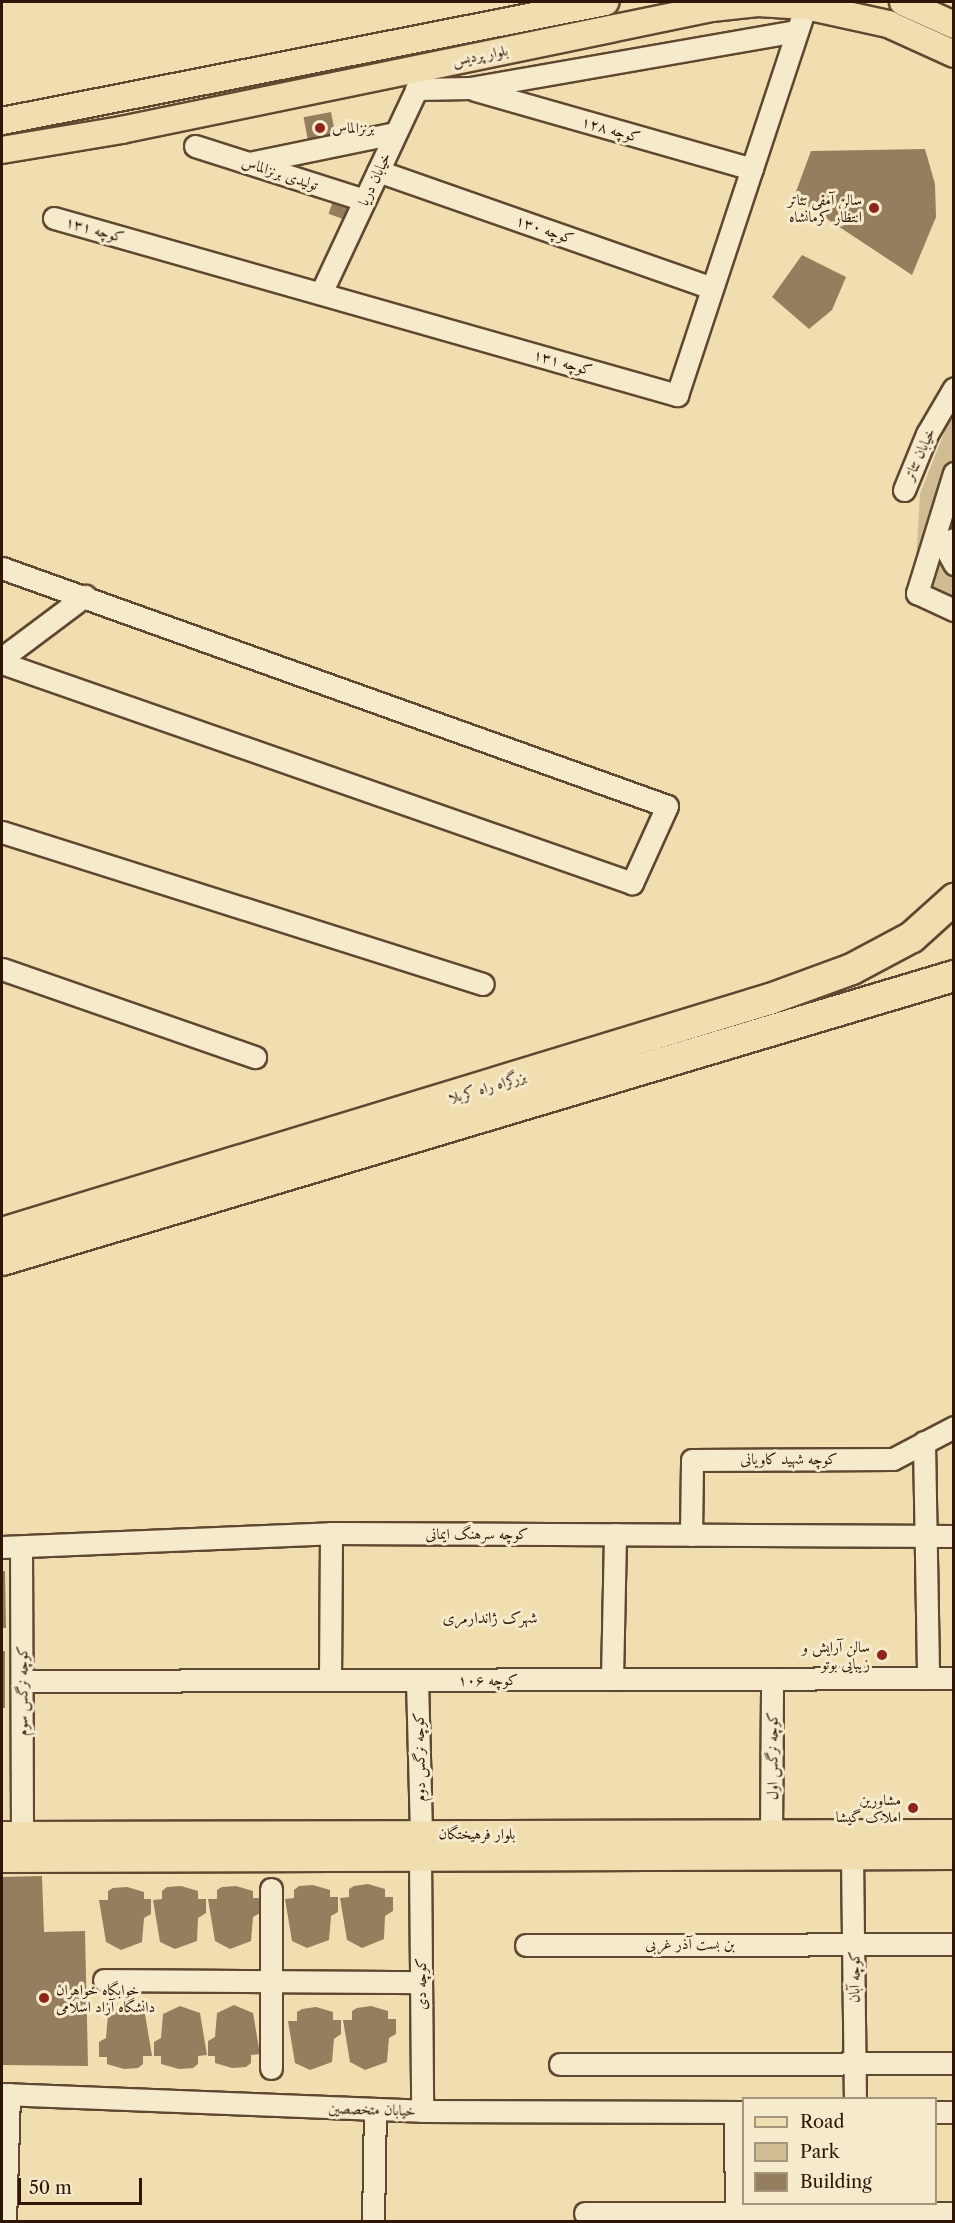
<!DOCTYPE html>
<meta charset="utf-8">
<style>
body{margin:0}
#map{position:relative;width:955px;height:2223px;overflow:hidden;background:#f1deb0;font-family:"Libre Caslon Text",Amiri,serif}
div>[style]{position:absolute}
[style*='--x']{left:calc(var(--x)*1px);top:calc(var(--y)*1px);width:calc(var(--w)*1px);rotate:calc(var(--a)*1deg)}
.green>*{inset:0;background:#d0bc93}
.building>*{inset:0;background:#947e5e;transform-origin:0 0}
.roads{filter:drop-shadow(2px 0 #604730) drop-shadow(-2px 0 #604730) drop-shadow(0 2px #604730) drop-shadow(0 -2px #604730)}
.minor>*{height:21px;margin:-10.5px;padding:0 10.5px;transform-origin:10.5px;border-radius:10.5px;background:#f6eacc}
.major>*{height:26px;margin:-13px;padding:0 13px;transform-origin:13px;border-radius:13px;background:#f1deb0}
.highway>*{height:30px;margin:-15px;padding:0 15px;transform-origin:15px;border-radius:15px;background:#f1deb0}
.dots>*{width:16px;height:16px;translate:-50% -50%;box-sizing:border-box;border:3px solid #f6eacc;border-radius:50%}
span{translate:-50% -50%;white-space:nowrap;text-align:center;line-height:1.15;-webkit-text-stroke:6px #f6eacc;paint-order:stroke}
.street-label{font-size:15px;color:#2f1506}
.poi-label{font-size:15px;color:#2f1506}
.left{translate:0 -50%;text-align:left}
.right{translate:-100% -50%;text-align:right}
.neighbourhood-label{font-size:16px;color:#2f1506}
.frame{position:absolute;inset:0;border:3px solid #2f1506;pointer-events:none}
.legend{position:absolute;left:742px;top:2097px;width:195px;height:108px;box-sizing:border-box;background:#f6eacc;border:2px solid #a6957d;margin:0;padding:8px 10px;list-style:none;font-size:18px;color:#2f1506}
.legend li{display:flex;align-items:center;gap:12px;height:30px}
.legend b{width:30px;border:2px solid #a6957d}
.scale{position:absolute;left:18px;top:2178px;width:124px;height:27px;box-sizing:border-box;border:3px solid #2f1506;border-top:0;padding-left:8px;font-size:18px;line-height:21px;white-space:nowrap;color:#2f1506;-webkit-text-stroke:4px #f6eacc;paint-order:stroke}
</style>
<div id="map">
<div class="green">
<i style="clip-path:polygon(953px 410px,953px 617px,914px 597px,920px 494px)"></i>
</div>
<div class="building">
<i style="left:331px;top:112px;width:25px;height:28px;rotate:79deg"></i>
<i style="clip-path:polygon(925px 149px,935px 184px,936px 217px,912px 275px,794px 197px,811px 151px)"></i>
<i style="left:336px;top:193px;width:27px;height:22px;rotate:20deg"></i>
<i style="clip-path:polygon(802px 255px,846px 277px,832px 310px,809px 329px,772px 297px)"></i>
<i style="clip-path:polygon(2px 1571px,5px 1571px,6px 1628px,2px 1628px)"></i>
<i style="left:2px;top:1651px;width:3px;height:57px"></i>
<i style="clip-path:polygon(42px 1876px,44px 1932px,85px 1931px,88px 2066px,2px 2065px,2px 1877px)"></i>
<i style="clip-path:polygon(368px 1884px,385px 1889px,385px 1897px,393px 1897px,393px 1911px,385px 1916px,384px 1939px,362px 1948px,347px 1940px,340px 1898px,349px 1897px,349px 1889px,354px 1886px)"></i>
<i style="clip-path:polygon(313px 1885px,330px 1890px,330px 1897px,338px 1897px,338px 1912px,331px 1916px,329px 1940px,307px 1948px,292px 1941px,285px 1899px,294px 1898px,294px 1890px,299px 1886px)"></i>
<i style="clip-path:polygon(181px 1886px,198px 1891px,198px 1899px,206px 1899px,206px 1913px,198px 1918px,197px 1941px,175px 1949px,160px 1942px,153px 1900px,162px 1899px,162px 1891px,167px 1887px)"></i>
<i style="clip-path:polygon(236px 1886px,253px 1891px,253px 1898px,260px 1898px,260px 1913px,253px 1917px,251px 1941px,230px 1949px,215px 1941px,208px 1899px,217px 1899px,217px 1890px,222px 1887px)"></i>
<i style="clip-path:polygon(127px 1887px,144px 1892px,144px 1899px,151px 1899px,151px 1914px,144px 1918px,142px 1942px,121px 1950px,106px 1942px,99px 1900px,108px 1900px,108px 1891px,113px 1888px)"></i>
<i style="clip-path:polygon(234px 2005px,253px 2013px,260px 2054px,251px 2055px,251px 2063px,246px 2067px,232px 2068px,215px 2063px,215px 2056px,208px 2056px,208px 2041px,215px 2037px,217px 2013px)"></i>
<i style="clip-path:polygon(126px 2006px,145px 2014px,152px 2056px,143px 2056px,143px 2064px,138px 2068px,124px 2069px,107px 2064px,107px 2057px,99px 2057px,99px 2042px,106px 2038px,108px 2014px)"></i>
<i style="clip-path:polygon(180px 2006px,200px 2013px,207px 2055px,198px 2056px,198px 2064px,193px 2068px,179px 2069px,161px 2064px,161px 2056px,154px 2056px,154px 2042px,161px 2038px,163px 2014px)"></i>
<i style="clip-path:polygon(371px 2006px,388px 2011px,388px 2019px,396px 2019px,396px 2034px,389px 2038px,387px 2062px,365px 2070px,350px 2062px,343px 2020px,352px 2020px,352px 2011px,357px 2008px)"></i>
<i style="clip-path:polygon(316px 2007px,333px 2012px,333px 2020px,341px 2020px,341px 2034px,334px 2039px,332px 2062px,310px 2070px,295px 2063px,288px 2021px,297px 2021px,297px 2012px,302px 2009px)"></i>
</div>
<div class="roads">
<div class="minor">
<i style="--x:416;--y:89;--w:54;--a:-1.1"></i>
<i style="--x:470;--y:88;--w:332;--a:-9.9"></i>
<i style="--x:475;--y:90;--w:288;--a:15.9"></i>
<i style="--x:195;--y:146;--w:177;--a:17.7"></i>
<i style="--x:249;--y:163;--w:149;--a:-11.6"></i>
<i style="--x:378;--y:171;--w:354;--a:19.3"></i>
<i style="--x:54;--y:218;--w:648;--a:15.86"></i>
<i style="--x:677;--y:395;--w:410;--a:-71.7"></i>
<i style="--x:321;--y:293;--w:238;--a:-64.9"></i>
<i style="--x:954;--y:473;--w:126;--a:107.1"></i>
<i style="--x:917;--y:593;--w:41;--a:24.7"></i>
<i style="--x:904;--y:490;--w:61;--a:-67.7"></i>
<i style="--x:927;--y:434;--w:53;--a:-59.6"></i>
<i style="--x:954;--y:539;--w:12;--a:160"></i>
<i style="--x:943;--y:543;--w:24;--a:62"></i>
<i style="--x:2;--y:568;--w:706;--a:19.69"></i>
<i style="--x:667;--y:806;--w:85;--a:114.4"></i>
<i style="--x:632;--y:883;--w:667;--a:-160.75"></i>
<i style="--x:2;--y:658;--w:104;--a:-36.8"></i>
<i style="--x:2;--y:832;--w:504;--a:17.54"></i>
<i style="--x:2;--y:969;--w:268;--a:19.2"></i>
<i style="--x:924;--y:1442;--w:236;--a:89"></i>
<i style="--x:691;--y:1535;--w:75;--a:-89.2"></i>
<i style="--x:692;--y:1460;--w:201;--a:-0.3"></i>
<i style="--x:893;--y:1459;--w:69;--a:-27.7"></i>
<i style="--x:2;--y:1547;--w:329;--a:-2.4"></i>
<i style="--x:331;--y:1533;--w:623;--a:0.28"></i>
<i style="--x:21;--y:1547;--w:288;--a:89.8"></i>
<i style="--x:612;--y:1679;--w:145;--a:-88.8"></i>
<i style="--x:330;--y:1680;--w:147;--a:-89.6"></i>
<i style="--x:417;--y:1680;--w:154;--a:88.5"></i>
<i style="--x:22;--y:1681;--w:932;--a:-0.18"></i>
<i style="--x:771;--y:1834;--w:155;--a:-89.6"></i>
<i style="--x:852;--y:1856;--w:242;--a:89.3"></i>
<i style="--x:420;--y:1858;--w:253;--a:89.5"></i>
<i style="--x:271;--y:1889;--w:179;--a:90"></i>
<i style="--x:526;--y:1945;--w:428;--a:-0.1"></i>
<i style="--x:104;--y:1980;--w:317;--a:0.4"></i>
<i style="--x:560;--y:2064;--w:394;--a:-0.1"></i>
<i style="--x:2;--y:2094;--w:420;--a:2.3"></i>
<i style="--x:422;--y:2111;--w:322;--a:0.2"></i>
<i style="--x:735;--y:2112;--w:110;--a:89.5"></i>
<i style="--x:936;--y:2112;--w:18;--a:0"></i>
<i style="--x:585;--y:2213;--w:369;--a:0"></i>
<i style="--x:5;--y:2222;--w:128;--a:-88.2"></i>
<i style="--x:373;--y:2222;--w:113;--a:-89"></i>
</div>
<div class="major">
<i style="--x:903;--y:2;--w:56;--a:24.3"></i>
<i style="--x:2;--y:121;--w:615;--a:-11.16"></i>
<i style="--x:2;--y:150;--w:121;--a:-9.5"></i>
<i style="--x:121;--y:130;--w:603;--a:-11.66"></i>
<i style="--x:712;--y:8;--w:46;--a:-6.2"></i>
<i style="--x:758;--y:3;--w:48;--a:3.6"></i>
<i style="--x:806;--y:6;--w:84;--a:12.4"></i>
<i style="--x:888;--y:24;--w:72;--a:24.4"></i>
<i style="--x:2;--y:1835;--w:952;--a:-0.12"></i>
<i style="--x:2;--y:1859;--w:952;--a:-0.18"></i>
</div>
<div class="highway">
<i style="--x:2;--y:1233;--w:803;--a:-16.95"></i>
<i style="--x:770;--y:999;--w:87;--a:-20.1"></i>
<i style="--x:852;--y:969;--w:68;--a:-28.1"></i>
<i style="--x:912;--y:937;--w:57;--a:-42.1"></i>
<i style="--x:2;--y:1260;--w:993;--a:-16.61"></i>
</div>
</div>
<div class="dots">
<i style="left:320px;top:128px;background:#8f2418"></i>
<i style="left:874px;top:208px;background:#8f2418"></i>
<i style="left:882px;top:1655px;background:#8f2418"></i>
<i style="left:913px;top:1808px;background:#8f2418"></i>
<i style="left:44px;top:1998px;background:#8f2418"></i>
</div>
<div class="street-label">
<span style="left:480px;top:55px;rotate:-11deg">بلوار پردیس</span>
<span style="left:611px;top:129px;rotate:16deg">کوچه ۱۲۸</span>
<span style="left:280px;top:173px;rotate:18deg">تولیدی برنزالماس</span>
<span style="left:374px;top:179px;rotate:-65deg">خیابان دریا</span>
<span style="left:95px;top:229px;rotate:16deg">کوچه ۱۳۱</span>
<span style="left:545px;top:229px;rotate:19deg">کوچه ۱۳۰</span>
<span style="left:563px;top:362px;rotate:16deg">کوچه ۱۳۱</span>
<span style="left:919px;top:454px;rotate:-66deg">خیابان تئاتر</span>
<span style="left:487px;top:1087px;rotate:-17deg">بزرگراه راه کربلا</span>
<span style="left:789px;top:1459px">کوچه شهید کاویانی</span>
<span style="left:477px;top:1534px">کوچه سرهنگ ایمانی</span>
<span style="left:488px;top:1680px">کوچه ۱۰۶</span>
<span style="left:22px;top:1691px;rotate:-90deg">کوچه نرگس سوم</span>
<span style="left:772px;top:1756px;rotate:-90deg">کوچه نرگس اول</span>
<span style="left:419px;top:1757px;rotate:-91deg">کوچه نرگس دوم</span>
<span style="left:477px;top:1834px">بلوار فرهیختگان</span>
<span style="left:690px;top:1944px">بن بست آذر غربی</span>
<span style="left:854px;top:1977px;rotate:-90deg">کوچه آبان</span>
<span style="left:421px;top:1984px;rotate:-90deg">کوچه دی</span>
<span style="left:372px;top:2109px;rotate:2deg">خیابان متخصصین</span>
</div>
<div class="poi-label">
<span class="left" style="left:332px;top:128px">برنزالماس</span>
<span class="right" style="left:862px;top:208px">سالن آمفی تئاتر<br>انتظار کرمانشاه</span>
<span class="right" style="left:870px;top:1655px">سالن آرایش و<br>زیبایی بوتو</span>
<span class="right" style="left:901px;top:1808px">مشاورین<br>املاک گیشا</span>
<span class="left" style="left:56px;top:1998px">خوابگاه خواهران<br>دانشگاه آزاد اسلامی</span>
</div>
<div class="neighbourhood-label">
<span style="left:490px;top:1617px">شهرک ژاندارمری</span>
</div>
<div class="frame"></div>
<ul class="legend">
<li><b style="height:8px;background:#f1deb0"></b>Road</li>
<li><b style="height:16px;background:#d0bc93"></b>Park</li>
<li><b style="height:16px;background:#947e5e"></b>Building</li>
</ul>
<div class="scale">50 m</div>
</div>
